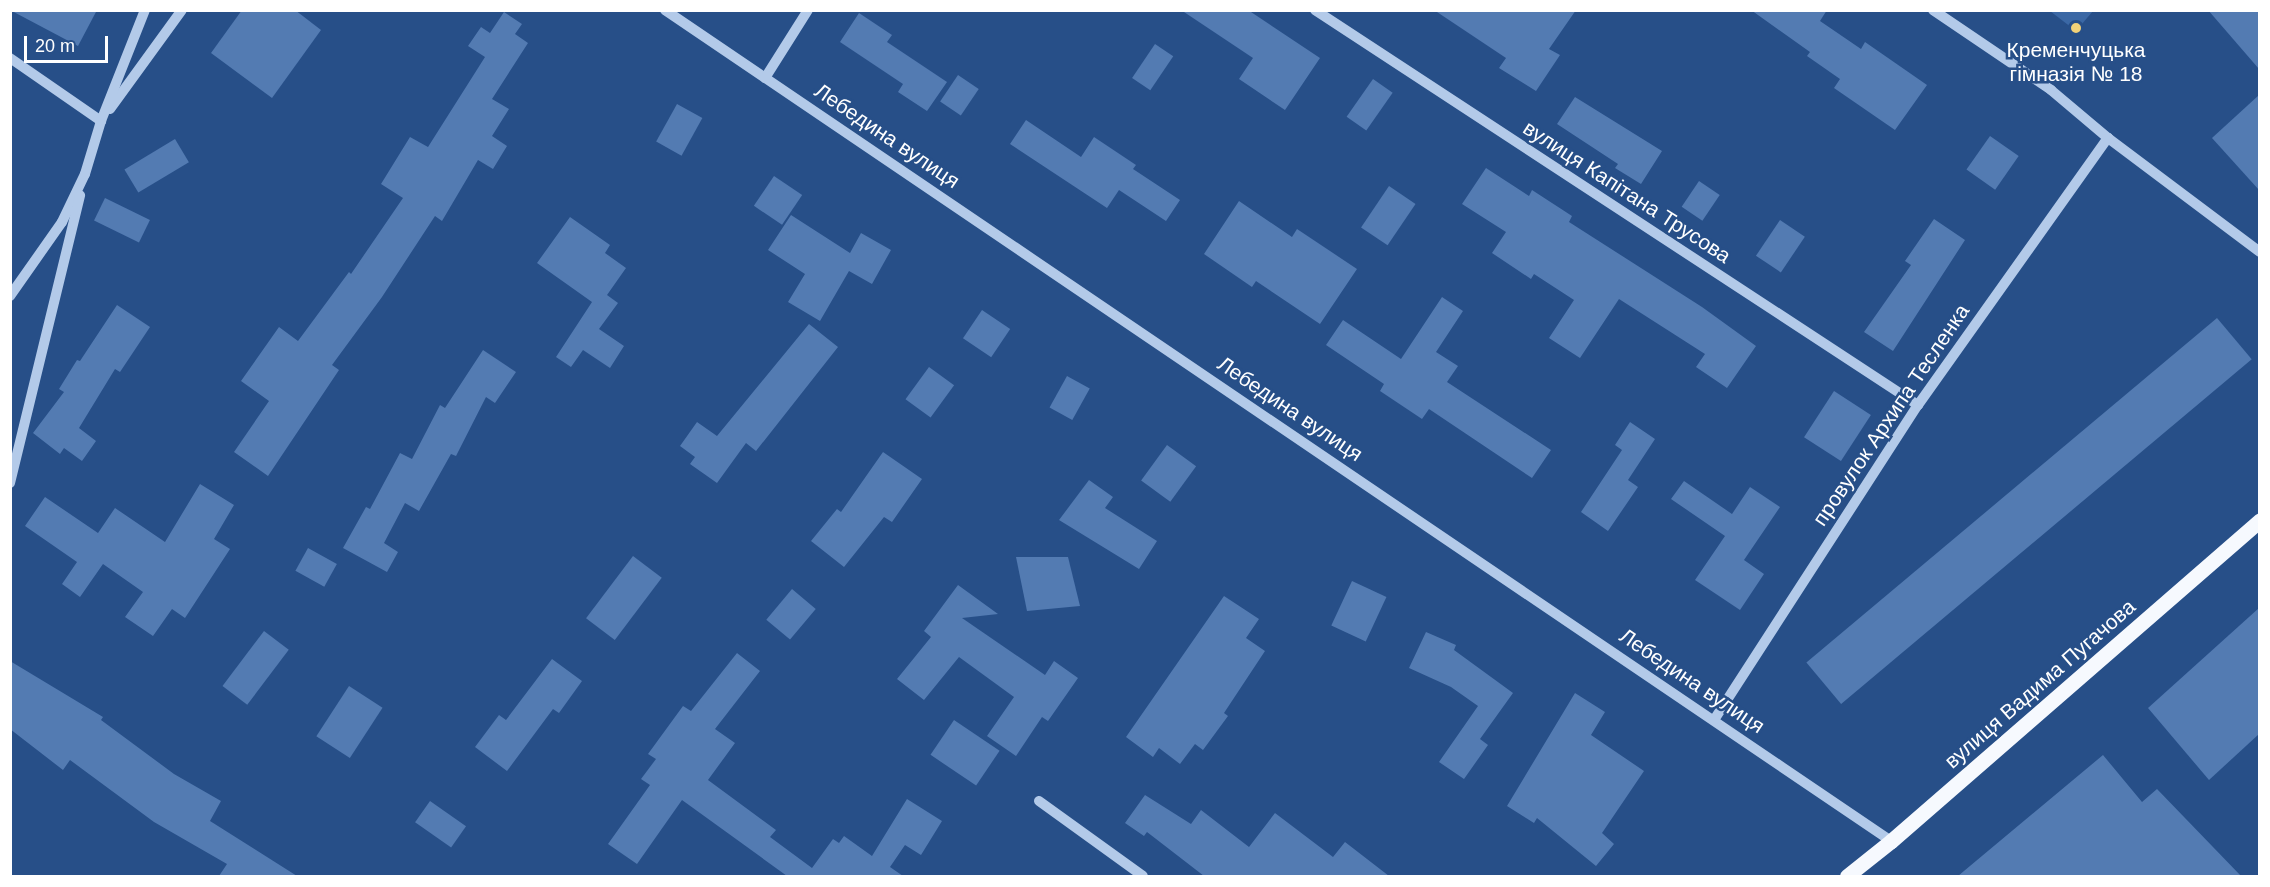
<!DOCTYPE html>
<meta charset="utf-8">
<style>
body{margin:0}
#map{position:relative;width:2270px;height:887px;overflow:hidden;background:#274f88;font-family:Arial,sans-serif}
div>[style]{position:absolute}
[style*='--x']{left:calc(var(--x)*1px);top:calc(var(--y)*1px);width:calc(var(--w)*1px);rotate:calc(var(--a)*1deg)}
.green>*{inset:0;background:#3b68a5}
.building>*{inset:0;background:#537bb2;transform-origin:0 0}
.minor>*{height:10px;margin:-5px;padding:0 5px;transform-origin:5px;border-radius:5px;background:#b3cae9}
.major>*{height:15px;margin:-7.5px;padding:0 7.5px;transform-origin:7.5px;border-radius:7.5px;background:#f6f9fe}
.dots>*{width:16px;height:16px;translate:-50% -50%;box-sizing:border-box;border:3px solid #274f88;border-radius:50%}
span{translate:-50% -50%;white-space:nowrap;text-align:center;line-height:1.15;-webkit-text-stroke:5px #274f88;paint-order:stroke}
.poi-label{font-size:21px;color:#fff}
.street-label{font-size:21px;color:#fff}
.frame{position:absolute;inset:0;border:12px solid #fff;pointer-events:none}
.scale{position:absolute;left:24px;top:36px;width:84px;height:27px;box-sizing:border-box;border:3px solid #fff;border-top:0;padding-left:8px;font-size:18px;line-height:21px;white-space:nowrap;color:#fff;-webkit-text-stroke:4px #274f88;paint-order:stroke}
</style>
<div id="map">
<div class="green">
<i style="clip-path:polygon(2050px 11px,2093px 11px,2076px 31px)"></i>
</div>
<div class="building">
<i style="clip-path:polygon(10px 10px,97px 10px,78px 46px)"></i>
<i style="clip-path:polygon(242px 10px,295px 10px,321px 30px,272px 98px,211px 53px)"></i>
<i style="clip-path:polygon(1181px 10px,1248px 10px,1320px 58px,1285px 110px,1239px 79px,1253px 58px)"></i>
<i style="clip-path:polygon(1434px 10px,1576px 10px,1549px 49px,1560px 55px,1536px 91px,1499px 68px,1506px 58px)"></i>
<i style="clip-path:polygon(1751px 10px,1827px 10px,1820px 21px,1861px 49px,1865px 42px,1927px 85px,1895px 130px,1834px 88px,1840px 79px,1807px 56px,1810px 52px)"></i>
<i style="clip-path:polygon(2208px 10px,2259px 10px,2259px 69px)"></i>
<i style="clip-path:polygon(504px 12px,522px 24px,515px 34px,528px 43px,492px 99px,509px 109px,492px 136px,507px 146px,493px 169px,478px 160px,442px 221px,435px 216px,382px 297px,332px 365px,339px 370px,268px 476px,234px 452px,269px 401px,241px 381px,279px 327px,298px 341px,349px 272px,351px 274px,403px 198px,381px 184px,410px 137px,428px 147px,485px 57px,468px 46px,481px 27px,490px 33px)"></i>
<i style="clip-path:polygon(859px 13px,892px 35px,887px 42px,947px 82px,927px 111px,898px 92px,903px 84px,840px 42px)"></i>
<i style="left:1155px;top:44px;width:22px;height:41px;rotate:34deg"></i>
<i style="left:958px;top:75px;width:25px;height:32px;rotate:34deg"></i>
<i style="left:1373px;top:79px;width:24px;height:46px;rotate:35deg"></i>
<i style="clip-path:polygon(2259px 95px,2259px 190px,2212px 138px)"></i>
<i style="clip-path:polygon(1575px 97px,1662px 151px,1641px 184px,1615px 168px,1618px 164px,1557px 124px)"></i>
<i style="left:677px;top:104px;width:29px;height:43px;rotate:29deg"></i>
<i style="clip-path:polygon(1026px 120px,1081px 157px,1094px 137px,1136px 165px,1133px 169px,1180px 200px,1166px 221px,1119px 190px,1107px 208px,1010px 144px)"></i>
<i style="left:1990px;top:136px;width:35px;height:41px;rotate:35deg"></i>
<i style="left:175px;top:139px;width:27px;height:59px;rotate:59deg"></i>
<i style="clip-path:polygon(1486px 168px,1529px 196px,1532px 190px,1572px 216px,1569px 222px,1702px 307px,1756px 346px,1727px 388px,1696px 367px,1705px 354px,1619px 299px,1580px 358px,1549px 338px,1574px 300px,1534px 274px,1531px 279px,1492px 253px,1506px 232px,1462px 204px)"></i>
<i style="left:774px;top:176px;width:34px;height:36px;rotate:34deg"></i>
<i style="left:1699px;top:181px;width:25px;height:31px;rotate:34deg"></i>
<i style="left:1389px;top:186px;width:32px;height:50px;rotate:34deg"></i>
<i style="left:105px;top:198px;width:50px;height:25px;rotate:26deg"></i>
<i style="clip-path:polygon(1239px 201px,1292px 237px,1297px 229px,1357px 269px,1320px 324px,1256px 281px,1252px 287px,1204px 254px)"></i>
<i style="clip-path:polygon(791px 215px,850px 253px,861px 233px,891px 250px,872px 284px,849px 271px,820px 321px,788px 302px,805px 274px,768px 250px)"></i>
<i style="clip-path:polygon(570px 217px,610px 245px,605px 253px,626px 268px,607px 295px,618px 303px,599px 329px,624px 346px,610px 368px,583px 350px,571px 367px,556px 357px,592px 302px,537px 263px)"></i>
<i style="clip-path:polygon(1934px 219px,1965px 240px,1893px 351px,1864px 332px,1911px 265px,1905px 261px)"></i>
<i style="left:1780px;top:220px;width:30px;height:43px;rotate:34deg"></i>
<i style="clip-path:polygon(1442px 297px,1463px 311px,1436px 352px,1458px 366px,1447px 382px,1551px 450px,1532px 478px,1429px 409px,1422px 419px,1380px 391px,1384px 384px,1326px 345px,1343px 320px,1401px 359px)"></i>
<i style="clip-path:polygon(117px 305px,150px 327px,120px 372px,115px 369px,79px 428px,96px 441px,82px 461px,64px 448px,60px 454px,33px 433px,64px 392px,59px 389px,77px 360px,80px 361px)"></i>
<i style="left:982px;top:310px;width:34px;height:34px;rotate:34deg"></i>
<i style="left:2217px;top:318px;width:54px;height:536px;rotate:50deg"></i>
<i style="clip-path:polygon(809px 324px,838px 347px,756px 451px,746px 443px,717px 483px,690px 464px,695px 457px,680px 446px,697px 422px,717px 436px)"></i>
<i style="clip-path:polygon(483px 350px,516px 372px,495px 403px,486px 397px,456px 456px,451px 454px,419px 511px,405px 503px,384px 543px,398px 552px,387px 572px,343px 548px,366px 507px,370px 509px,400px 453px,412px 459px,440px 405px,445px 408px)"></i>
<i style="left:929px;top:367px;width:31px;height:40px;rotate:36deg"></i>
<i style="left:1067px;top:376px;width:26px;height:36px;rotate:29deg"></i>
<i style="left:1834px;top:391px;width:44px;height:55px;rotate:33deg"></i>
<i style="clip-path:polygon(1630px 422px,1655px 439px,1628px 480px,1638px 487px,1608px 531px,1581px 512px,1622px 450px,1615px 445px)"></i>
<i style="left:1167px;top:445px;width:36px;height:44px;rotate:36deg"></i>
<i style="clip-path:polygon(883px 452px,922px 479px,892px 522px,884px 517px,844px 567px,811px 541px,837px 509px,841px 512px)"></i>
<i style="clip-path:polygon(1089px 480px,1113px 497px,1105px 508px,1157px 541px,1139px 569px,1059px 520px)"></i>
<i style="clip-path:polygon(1684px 481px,1732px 514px,1750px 487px,1780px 507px,1744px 560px,1764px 574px,1740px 610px,1695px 580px,1725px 536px,1671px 499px)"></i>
<i style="clip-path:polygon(200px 484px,234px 505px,214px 539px,230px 549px,185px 618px,172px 609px,153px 636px,125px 617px,143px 592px,103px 564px,80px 597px,62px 584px,77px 562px,25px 526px,45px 497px,98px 533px,115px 508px,165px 542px)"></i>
<i style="left:308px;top:548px;width:33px;height:26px;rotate:29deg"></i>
<i style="left:633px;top:556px;width:36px;height:78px;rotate:37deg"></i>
<i style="clip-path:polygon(1016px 557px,1068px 557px,1080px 606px,1027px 611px)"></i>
<i style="left:1352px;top:581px;width:38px;height:49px;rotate:25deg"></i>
<i style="clip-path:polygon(958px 585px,998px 614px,962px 618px,1045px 675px,1054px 661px,1078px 678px,1048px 721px,1042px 717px,1016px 756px,987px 736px,1014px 697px,959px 657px,924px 700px,897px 679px,931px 637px,924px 631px)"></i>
<i style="left:792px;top:589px;width:31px;height:40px;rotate:40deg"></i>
<i style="clip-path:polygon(1224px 596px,1259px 619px,1246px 638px,1265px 651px,1224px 713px,1228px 716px,1203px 750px,1195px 744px,1180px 764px,1159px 748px,1153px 757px,1126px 737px)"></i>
<i style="clip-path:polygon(2259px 608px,2259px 734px,2209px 780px,2148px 708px)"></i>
<i style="left:264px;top:631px;width:31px;height:69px;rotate:37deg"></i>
<i style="clip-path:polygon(1426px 632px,1456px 645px,1454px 650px,1513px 693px,1480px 739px,1488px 745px,1464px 779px,1439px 762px,1478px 706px,1451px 687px,1409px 668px)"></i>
<i style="clip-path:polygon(737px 653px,760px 671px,715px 729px,735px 743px,708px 780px,776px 830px,770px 837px,812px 868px,833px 839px,839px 843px,844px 836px,872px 856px,907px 799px,942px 821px,921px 855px,905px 845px,890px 867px,903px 876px,787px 876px,682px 800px,637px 864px,608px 844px,650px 785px,641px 779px,656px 759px,648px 754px,683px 706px,691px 711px)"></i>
<i style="clip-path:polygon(552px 659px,582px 681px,559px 713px,553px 709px,507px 771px,475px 747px,499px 715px,506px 720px)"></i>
<i style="clip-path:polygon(10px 661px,103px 717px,101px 720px,174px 774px,221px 801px,210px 821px,297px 876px,219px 876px,227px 864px,154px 822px,70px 760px,63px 770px,10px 729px)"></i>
<i style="left:349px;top:686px;width:40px;height:60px;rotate:33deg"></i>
<i style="clip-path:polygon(1575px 693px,1605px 712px,1591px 735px,1644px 771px,1602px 833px,1614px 844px,1596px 866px,1537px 818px,1534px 823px,1507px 806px)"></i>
<i style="left:954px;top:720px;width:55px;height:42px;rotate:34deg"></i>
<i style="clip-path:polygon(2103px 755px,2142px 802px,2157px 789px,2241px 876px,1958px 876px)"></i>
<i style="clip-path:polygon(1145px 795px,1191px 824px,1201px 810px,1249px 847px,1275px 813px,1333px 857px,1345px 842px,1389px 876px,1204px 876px,1147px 832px,1144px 836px,1125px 823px)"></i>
<i style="left:430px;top:801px;width:44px;height:26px;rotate:35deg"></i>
</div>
<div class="minor">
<i style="--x:665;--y:10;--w:1481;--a:34.13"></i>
<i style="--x:1315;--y:10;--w:721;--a:33.23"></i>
<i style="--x:1933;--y:10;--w:143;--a:34.1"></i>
<i style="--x:2051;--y:90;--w:75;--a:40.1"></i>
<i style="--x:2108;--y:138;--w:190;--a:36.9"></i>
<i style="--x:10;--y:58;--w:111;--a:34.7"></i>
<i style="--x:765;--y:78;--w:80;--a:-57.7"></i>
<i style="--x:110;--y:109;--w:122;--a:-54"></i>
<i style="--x:10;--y:296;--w:90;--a:-54.9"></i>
<i style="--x:62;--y:222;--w:53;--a:-64.4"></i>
<i style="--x:85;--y:174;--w:55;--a:-73.2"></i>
<i style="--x:101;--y:121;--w:119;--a:-68.4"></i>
<i style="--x:10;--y:483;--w:296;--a:-76.3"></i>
<i style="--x:1714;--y:720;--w:375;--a:-57.1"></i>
<i style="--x:1918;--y:405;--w:328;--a:-54.6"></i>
<i style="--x:1039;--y:801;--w:128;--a:35.8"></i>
</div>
<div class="major">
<i style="--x:1847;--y:876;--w:56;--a:-38.5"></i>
<i style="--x:1891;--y:841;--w:489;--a:-41"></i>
</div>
<div class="dots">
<i style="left:2076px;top:28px;background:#f2d278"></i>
</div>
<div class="poi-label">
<span style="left:2076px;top:62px">Кременчуцька<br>гімназія № 18</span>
</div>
<div class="street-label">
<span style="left:887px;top:136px;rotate:34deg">Лебедина вулиця</span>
<span style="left:1627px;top:192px;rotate:33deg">вулиця Капітана Трусова</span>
<span style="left:1290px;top:409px;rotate:34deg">Лебедина вулиця</span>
<span style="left:1891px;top:415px;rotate:-56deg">провулок Архипа Тесленка</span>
<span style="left:1692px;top:681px;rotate:34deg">Лебедина вулиця</span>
<span style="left:2040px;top:684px;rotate:-41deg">вулиця Вадима Пугачова</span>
</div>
<div class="frame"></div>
<div class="scale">20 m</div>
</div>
